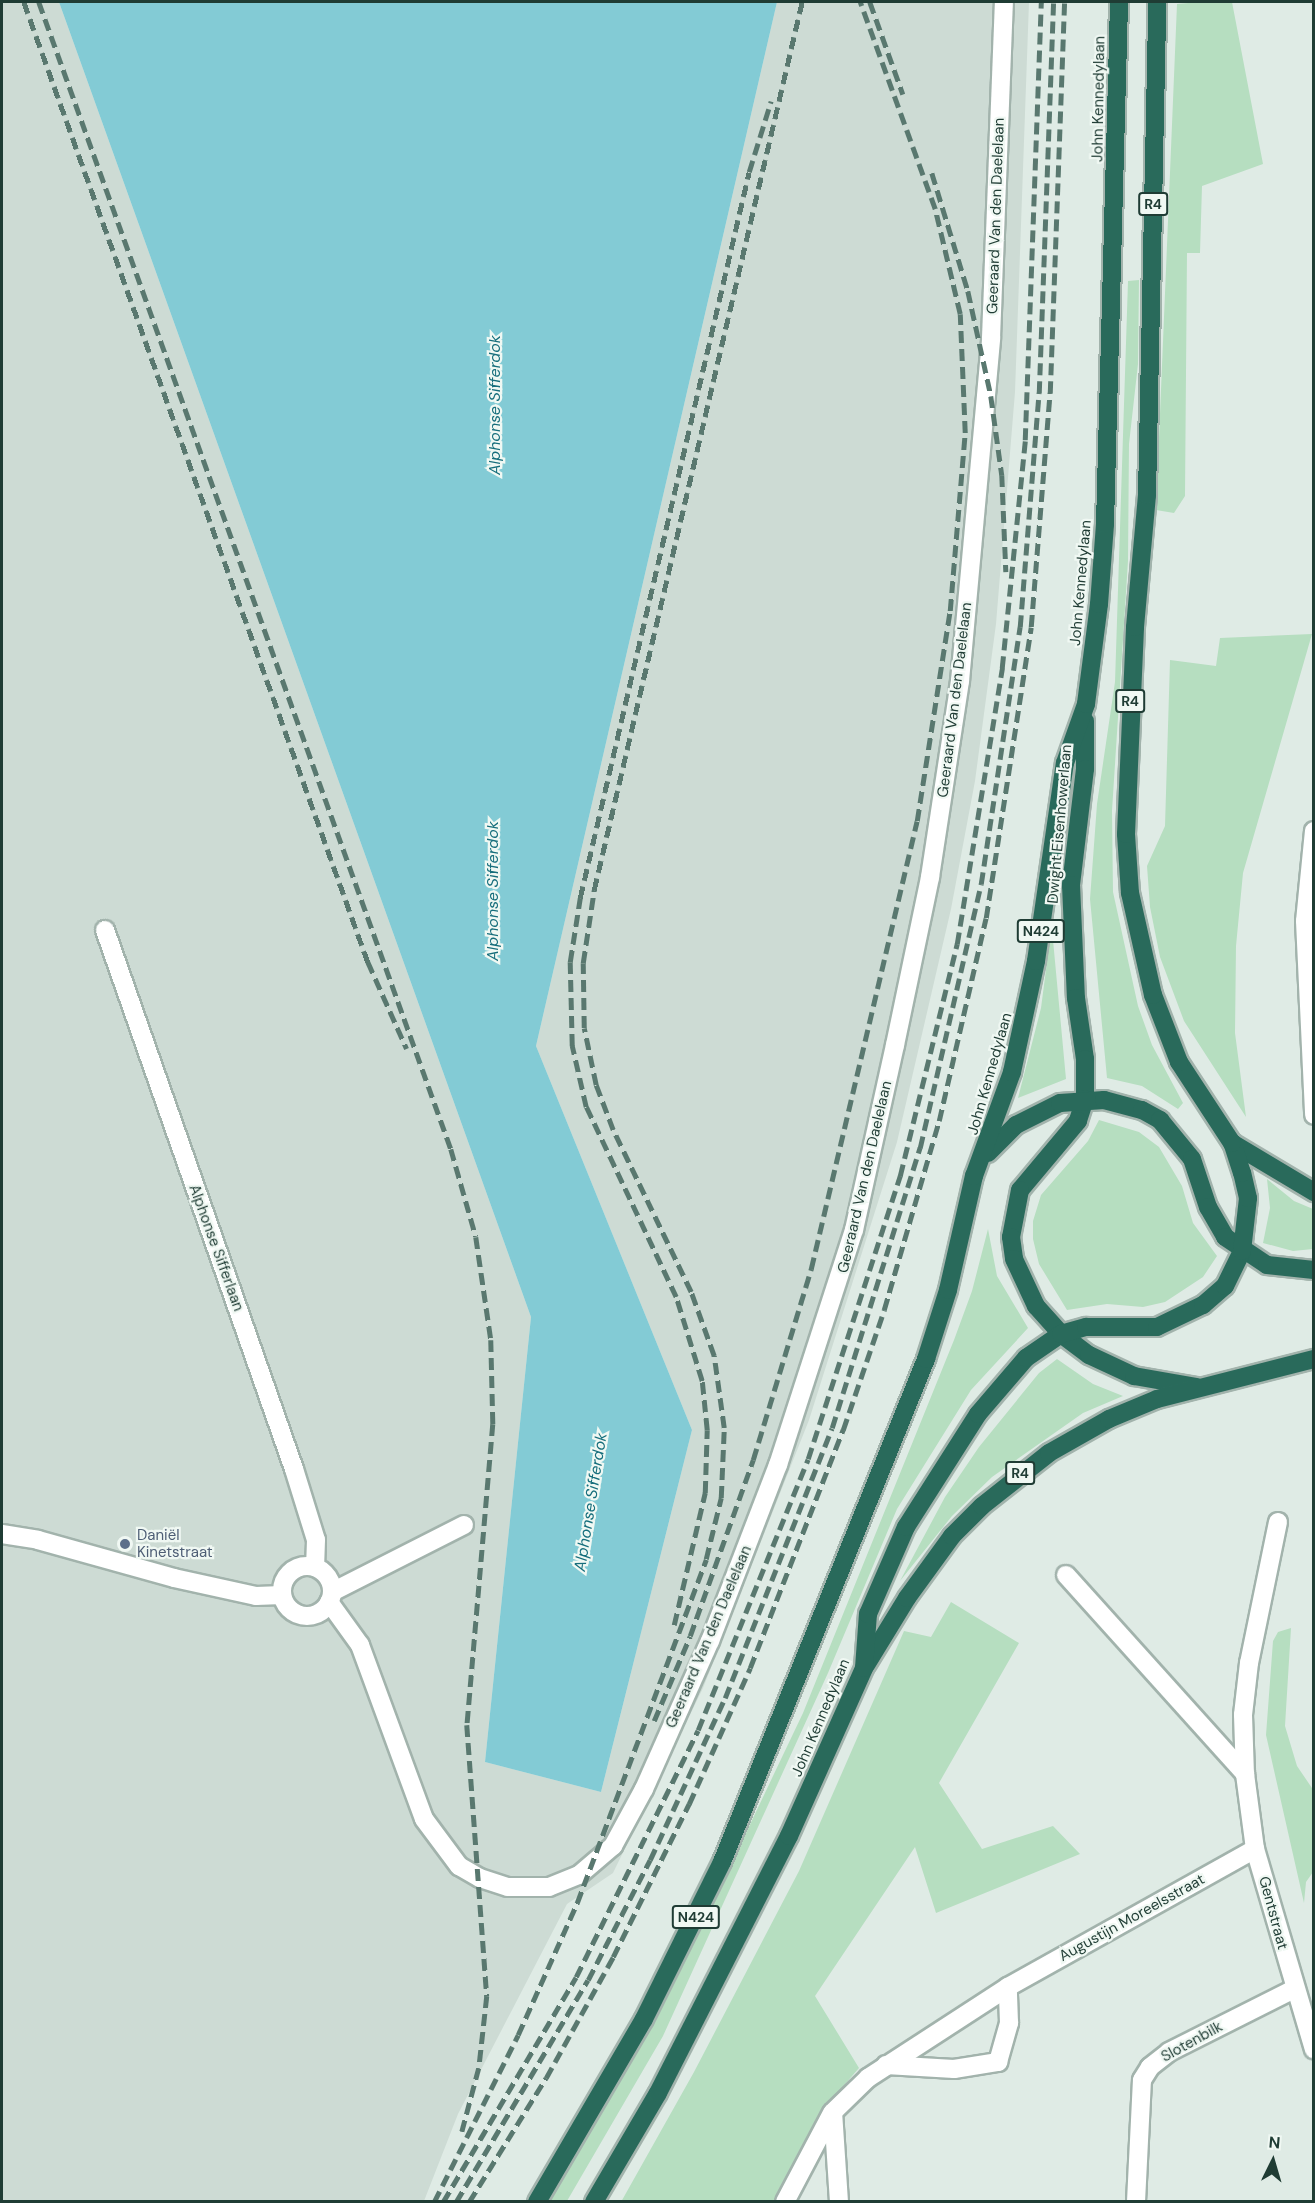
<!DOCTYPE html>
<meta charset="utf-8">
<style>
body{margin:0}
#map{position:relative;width:1315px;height:2203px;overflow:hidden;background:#dfebe5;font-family:"DM Sans",sans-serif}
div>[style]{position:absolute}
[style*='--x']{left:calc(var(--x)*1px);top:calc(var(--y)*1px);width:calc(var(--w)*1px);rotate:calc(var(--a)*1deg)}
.built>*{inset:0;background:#cddbd4}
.green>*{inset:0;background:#b6dec0}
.water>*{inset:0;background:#83cbd5}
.roads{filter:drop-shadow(2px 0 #a2b3ac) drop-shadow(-2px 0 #a2b3ac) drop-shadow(0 2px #a2b3ac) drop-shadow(0 -2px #a2b3ac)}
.street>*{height:18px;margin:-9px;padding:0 9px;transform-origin:9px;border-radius:9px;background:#fff}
.street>.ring{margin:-9px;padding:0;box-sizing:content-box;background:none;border:18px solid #fff;border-radius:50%}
.secondary>*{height:18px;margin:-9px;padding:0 9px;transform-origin:9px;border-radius:9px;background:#fff}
.highway>*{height:18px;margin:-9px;padding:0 9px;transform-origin:9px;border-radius:9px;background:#296a5b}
.rail>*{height:4.5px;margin-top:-2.25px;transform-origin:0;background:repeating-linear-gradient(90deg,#59786f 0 12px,transparent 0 18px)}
.dots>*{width:16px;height:16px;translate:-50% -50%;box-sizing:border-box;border:3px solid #f0f8f3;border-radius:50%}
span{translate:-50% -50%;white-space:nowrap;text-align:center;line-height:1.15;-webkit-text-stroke:4.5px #f0f8f3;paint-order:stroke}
.shield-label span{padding:2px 4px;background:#f0f8f3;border:2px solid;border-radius:4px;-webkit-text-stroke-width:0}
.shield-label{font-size:14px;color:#1f3c34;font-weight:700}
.street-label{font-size:15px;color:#1f3c34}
.service-label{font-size:15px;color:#4e5e75}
.left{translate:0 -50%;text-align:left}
.water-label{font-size:16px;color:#166e7c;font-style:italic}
.frame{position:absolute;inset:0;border:3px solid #1f3c34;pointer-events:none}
.north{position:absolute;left:1243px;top:2131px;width:60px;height:60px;-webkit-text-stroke:4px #f0f8f3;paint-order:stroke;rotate:5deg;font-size:16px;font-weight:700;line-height:24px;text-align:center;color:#1f3c34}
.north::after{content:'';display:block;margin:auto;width:21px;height:27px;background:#1f3c34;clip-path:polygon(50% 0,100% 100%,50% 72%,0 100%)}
</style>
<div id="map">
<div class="built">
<i style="clip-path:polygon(2px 2px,59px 2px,531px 1317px,485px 1762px,601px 1792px,692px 1430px,536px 1046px,777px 2px,1029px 2px,1015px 392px,996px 624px,975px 781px,951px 909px,897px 1142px,809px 1420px,703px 1688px,613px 1873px,567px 1904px,458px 2114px,424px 2201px,2px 2202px)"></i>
</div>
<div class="green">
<i style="clip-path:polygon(1199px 2px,1232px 2px,1263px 164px,1202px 186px,1200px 253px,1187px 253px,1185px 496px,1174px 513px,1156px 510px,1177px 4px)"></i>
<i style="clip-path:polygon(1139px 280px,1138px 364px,1129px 444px,1128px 561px,1112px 811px,1113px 892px,1138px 1006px,1152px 1045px,1183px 1103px,1178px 1109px,1142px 1086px,1107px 1078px,1090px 899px,1097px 804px,1115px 682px,1128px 281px)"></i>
<i style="clip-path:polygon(1312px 634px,1243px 873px,1236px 946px,1235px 1033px,1246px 1117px,1184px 1021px,1160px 957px,1150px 907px,1147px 866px,1165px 826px,1170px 660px,1216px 666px,1220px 638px)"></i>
<i style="clip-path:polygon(1050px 939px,1053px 940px,1066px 1079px,1018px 1098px,1041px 1008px)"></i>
<i style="clip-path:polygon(1099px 1120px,1139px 1132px,1159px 1147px,1182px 1186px,1193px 1223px,1217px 1256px,1203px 1277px,1165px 1302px,1143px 1307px,1107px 1304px,1067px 1310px,1039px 1264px,1033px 1239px,1033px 1221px,1041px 1195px,1088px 1141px)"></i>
<i style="clip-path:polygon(1267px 1179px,1294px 1201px,1313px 1209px,1313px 1249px,1293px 1251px,1263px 1243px,1270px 1208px)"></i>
<i style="clip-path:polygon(988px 1229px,997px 1276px,1028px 1328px,971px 1390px,897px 1509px,828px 1673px,663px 2036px,567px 2201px,546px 2202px,684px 1963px,803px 1713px,954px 1340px,972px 1291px)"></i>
<i style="clip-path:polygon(1057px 1359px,1093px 1384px,1123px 1396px,1083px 1413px,992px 1477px,952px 1516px,900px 1581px,945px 1497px,979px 1447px,1039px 1373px)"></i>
<i style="clip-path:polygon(951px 1602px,1019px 1643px,939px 1783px,982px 1849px,1053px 1826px,1080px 1854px,936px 1913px,915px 1847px,815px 1996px,859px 2068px,821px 2112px,776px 2201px,621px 2202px,694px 2072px,799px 1871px,904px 1631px,931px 1637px)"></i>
<i style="clip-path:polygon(1291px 1628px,1285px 1726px,1297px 1766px,1314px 1791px,1313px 1872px,1306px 1882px,1304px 1903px,1266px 1735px,1273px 1641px,1278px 1632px)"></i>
</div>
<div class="water">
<i style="clip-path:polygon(59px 2px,777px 2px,536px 1046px,692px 1430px,601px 1792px,485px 1762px,531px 1317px)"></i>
</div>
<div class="roads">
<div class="street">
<i style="--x:105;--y:930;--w:571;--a:70.68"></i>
<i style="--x:294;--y:1469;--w:74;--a:72.8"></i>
<i style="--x:316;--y:1540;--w:27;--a:92"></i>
<i style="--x:1278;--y:1522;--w:144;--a:101.6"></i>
<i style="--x:1249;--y:1663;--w:52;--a:96.6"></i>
<i style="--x:1243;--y:1715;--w:59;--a:88.1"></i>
<i style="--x:1245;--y:1774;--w:76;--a:82.4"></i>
<i style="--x:1255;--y:1849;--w:209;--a:73.6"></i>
<i style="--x:2;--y:1534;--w:36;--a:9"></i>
<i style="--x:38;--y:1540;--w:141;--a:15.6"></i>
<i style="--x:174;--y:1578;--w:84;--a:12.4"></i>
<i style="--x:256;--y:1596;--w:26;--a:-2"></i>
<i class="ring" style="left:282px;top:1566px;width:32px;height:32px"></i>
<i style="--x:1066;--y:1575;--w:268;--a:48"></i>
<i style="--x:332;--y:1592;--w:148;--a:-26.9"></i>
<i style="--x:329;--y:1602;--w:53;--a:54.2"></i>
<i style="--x:360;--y:1645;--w:185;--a:69.8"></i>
<i style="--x:424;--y:1819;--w:59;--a:53.3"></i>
<i style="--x:459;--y:1866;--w:24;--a:30"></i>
<i style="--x:480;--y:1878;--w:29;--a:18"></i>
<i style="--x:508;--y:1887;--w:41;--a:0"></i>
<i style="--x:549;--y:1887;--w:32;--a:-22"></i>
<i style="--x:579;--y:1875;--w:45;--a:-40.5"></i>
<i style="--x:613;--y:1846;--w:65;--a:-61.5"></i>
<i style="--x:644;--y:1789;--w:162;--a:-66"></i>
<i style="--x:710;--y:1641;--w:189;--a:-68.9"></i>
<i style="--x:778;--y:1465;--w:247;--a:-72.1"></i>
<i style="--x:854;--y:1230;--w:189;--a:-77.5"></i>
<i style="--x:895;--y:1045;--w:172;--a:-78.2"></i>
<i style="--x:930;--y:877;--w:198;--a:-81.3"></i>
<i style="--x:960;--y:681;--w:344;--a:-84.8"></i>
<i style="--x:991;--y:338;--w:336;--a:-87.8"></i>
<i style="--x:886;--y:2065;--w:68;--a:3.4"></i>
<i style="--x:954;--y:2069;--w:45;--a:-9"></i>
<i style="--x:998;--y:2062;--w:41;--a:-74.2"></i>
<i style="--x:1009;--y:2023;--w:36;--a:-92"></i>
<i style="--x:785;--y:2202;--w:101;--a:-62.2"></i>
<i style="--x:839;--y:2202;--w:90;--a:-93.8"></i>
<i style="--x:833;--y:2112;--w:49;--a:-44.2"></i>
<i style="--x:868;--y:2078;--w:167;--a:-33"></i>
<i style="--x:1008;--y:1987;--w:283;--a:-29.2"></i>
<i style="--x:1136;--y:2202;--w:122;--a:-87.2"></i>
<i style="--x:1142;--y:2080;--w:15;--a:-58"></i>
<i style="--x:1150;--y:2067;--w:24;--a:-38"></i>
<i style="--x:1169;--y:2052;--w:140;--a:-26.7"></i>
</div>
<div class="secondary">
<i style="--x:1314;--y:831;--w:90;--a:95.7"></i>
<i style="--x:1305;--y:921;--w:194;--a:87.3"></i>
</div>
<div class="highway">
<i style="--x:1085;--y:721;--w:48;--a:90"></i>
<i style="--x:1085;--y:769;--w:117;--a:96.9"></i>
<i style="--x:1071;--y:885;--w:113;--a:87.5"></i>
<i style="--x:1076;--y:998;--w:62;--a:81.6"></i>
<i style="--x:1085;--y:1059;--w:40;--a:90"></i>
<i style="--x:1085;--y:1099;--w:23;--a:108"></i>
<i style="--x:1078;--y:1121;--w:90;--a:130"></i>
<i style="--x:1020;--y:1190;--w:48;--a:100.8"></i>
<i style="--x:1011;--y:1237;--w:22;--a:82"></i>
<i style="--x:1014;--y:1259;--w:52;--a:64.9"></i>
<i style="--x:1036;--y:1306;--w:38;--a:48"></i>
<i style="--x:1061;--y:1334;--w:35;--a:37"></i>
<i style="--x:1089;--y:1355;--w:50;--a:25"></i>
<i style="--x:1134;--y:1376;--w:64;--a:9.9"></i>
<i style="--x:1232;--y:1143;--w:96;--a:30.9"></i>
<i style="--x:988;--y:1153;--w:40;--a:-45"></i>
<i style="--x:1016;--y:1125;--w:49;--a:-26.6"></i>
<i style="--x:1060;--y:1103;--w:44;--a:-3.9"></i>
<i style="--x:1104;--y:1100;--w:39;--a:15"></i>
<i style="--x:1142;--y:1110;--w:21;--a:29"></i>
<i style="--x:1160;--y:1120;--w:50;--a:50.6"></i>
<i style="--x:1192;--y:1159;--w:51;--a:71.6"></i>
<i style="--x:1208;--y:1207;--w:34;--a:60"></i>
<i style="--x:1225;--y:1237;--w:50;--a:33.7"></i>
<i style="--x:1267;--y:1265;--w:47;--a:6.1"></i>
<i style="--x:866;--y:1665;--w:79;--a:-58.5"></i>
<i style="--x:907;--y:1598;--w:77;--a:-54"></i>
<i style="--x:952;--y:1536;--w:42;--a:-45"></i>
<i style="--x:982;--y:1506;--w:85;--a:-38.3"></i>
<i style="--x:1049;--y:1453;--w:69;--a:-29.5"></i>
<i style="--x:1109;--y:1419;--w:52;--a:-22.6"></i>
<i style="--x:1157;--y:1399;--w:162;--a:-14.3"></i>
<i style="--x:537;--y:2202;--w:212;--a:-59.7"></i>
<i style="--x:644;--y:2019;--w:175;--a:-63.6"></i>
<i style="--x:722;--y:1862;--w:543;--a:-67.92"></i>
<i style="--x:926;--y:1359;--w:72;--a:-72.3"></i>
<i style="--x:948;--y:1290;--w:117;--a:-77.2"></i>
<i style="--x:974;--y:1176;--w:111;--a:-69.9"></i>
<i style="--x:1012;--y:1072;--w:114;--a:-77.8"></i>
<i style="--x:1036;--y:961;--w:200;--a:-81.7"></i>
<i style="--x:1065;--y:763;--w:63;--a:-70.4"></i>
<i style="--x:1086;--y:704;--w:101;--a:-82.6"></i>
<i style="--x:1099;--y:604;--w:80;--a:-85.7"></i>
<i style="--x:1105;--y:524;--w:522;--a:-88.46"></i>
<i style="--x:594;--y:2202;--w:126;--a:-59.6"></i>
<i style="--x:658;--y:2093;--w:288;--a:-63"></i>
<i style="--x:789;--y:1836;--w:184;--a:-65.9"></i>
<i style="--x:864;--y:1668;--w:54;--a:-85.8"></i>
<i style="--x:868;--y:1614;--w:95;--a:-66.4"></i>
<i style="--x:906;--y:1527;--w:134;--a:-57.5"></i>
<i style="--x:978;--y:1414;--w:74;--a:-49.4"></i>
<i style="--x:1026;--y:1358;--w:42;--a:-34.4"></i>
<i style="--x:1061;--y:1334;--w:26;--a:-16"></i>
<i style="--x:1086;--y:1327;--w:71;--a:0"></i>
<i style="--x:1157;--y:1327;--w:51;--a:-25.6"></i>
<i style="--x:1203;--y:1305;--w:29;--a:-41"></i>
<i style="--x:1225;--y:1286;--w:39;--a:-64"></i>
<i style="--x:1242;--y:1251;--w:53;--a:-83.5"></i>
<i style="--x:1248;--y:1198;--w:26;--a:-103"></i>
<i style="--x:1242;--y:1173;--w:32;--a:-108"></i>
<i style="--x:1232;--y:1143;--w:97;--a:-123.2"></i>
<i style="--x:1179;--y:1062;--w:72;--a:-111.2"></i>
<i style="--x:1153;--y:995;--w:105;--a:-102.7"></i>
<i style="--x:1130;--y:893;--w:59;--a:-93.9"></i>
<i style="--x:1126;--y:834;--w:207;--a:-87.5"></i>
<i style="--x:1135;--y:627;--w:133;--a:-84.8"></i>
<i style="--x:1147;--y:495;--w:493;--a:-88.8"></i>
</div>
</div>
<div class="rail">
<i style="--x:24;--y:2;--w:1020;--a:70.29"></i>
<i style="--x:368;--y:962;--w:95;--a:65.9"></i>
<i style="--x:39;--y:2;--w:1219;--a:70.24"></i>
<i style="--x:451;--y:1149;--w:91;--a:74.1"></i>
<i style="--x:476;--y:1237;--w:104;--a:81.7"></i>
<i style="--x:491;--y:1340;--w:84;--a:88.6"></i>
<i style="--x:493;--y:1424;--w:302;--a:94.9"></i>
<i style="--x:467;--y:1725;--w:272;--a:85.8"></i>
<i style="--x:487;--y:1996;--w:72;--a:96.3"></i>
<i style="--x:479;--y:2068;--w:66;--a:104.9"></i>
<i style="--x:870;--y:2;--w:98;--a:70.3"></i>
<i style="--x:932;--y:173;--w:123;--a:73"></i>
<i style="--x:968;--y:291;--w:107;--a:77.6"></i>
<i style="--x:991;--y:396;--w:80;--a:82.1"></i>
<i style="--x:1002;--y:475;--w:97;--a:87.6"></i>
<i style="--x:674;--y:1625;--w:136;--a:-76.8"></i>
<i style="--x:705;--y:1493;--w:63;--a:-88.2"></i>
<i style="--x:707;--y:1430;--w:49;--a:-95.8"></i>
<i style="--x:702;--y:1381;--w:88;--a:-107.2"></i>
<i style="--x:676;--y:1297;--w:210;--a:-115.3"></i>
<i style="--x:586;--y:1107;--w:63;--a:-102.9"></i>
<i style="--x:572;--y:1046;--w:84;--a:-91.4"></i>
<i style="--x:570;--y:962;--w:65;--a:-81.1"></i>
<i style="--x:580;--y:898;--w:745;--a:-76.9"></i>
<i style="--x:749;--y:172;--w:74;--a:-72.8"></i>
<i style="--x:654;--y:1721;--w:92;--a:-67"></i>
<i style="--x:690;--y:1636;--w:187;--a:-70.3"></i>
<i style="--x:753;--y:1460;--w:200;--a:-73.1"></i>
<i style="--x:811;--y:1269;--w:460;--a:-76.7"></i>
<i style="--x:917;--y:821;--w:213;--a:-81.1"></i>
<i style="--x:950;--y:611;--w:179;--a:-85.2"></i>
<i style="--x:965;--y:433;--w:119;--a:-92.4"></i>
<i style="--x:960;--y:314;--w:108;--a:-103.4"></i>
<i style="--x:935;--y:209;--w:220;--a:-109.9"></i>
<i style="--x:434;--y:2202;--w:187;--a:-63.3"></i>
<i style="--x:518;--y:2035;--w:145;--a:-65.9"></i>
<i style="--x:577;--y:1903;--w:367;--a:-69.4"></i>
<i style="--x:706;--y:1559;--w:63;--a:-76.2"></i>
<i style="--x:721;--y:1498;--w:70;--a:-87.5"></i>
<i style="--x:724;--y:1428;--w:73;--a:-97.9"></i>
<i style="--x:714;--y:1356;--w:68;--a:-109.8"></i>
<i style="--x:691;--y:1292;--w:180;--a:-115.7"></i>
<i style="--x:613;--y:1130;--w:48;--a:-110.7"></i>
<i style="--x:596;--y:1085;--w:58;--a:-101.9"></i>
<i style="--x:584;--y:1028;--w:65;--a:-90.9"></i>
<i style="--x:583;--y:963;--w:74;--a:-81.4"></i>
<i style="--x:594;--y:890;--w:912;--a:-76.82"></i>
<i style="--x:443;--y:2202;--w:261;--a:-59.4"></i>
<i style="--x:576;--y:1977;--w:275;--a:-63.7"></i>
<i style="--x:698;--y:1730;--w:292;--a:-67.9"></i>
<i style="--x:808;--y:1459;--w:298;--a:-72"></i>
<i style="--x:900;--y:1176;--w:239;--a:-76.2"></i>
<i style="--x:957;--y:944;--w:280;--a:-80.7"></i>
<i style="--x:1002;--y:668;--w:229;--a:-84.2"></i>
<i style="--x:1025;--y:440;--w:438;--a:-87.9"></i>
<i style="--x:456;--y:2202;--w:258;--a:-59.3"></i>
<i style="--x:588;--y:1980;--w:135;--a:-62.7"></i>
<i style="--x:650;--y:1860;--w:179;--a:-65.2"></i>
<i style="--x:725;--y:1698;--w:290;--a:-68.4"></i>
<i style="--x:832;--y:1428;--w:294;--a:-72.6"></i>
<i style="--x:920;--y:1148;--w:271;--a:-77"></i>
<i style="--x:981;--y:884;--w:260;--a:-81.4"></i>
<i style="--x:1020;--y:627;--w:235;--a:-85.4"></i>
<i style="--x:1039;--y:393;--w:391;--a:-87.9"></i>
<i style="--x:469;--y:2202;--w:146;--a:-58.2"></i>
<i style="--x:546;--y:2078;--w:138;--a:-61"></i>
<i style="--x:613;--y:1957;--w:171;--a:-63.6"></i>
<i style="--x:689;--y:1804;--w:149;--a:-65.8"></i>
<i style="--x:750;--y:1668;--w:256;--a:-68.7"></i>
<i style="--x:843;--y:1430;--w:127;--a:-71.1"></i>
<i style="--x:884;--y:1310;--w:197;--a:-73.8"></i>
<i style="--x:939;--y:1121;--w:208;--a:-77"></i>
<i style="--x:986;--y:918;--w:294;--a:-81.2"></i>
<i style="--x:1031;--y:627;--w:235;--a:-85.4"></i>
<i style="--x:1050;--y:393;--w:391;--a:-87.9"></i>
</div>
<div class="dots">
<i style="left:125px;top:1544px;background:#5c6f8a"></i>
</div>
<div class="shield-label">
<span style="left:1153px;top:204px">R4</span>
<span style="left:1130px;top:701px">R4</span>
<span style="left:1041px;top:931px">N424</span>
<span style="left:1020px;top:1473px">R4</span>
<span style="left:696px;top:1917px">N424</span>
</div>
<div class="street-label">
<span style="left:1099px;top:99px;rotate:-89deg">John Kennedylaan</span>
<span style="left:996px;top:216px;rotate:-88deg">Geeraard Van den Daelelaan</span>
<span style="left:1081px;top:583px;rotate:-85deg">John Kennedylaan</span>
<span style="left:955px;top:700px;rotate:-83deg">Geeraard Van den Daelelaan</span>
<span style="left:1060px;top:824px;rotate:-85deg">Dwight Eisenhowerlaan</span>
<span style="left:990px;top:1074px;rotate:-74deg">John Kennedylaan</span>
<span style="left:865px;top:1177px;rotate:-77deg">Geeraard Van den Daelelaan</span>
<span style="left:216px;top:1248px;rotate:70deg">Alphonse Sifferlaan</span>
<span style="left:709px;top:1637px;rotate:-67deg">Geeraard Van den Daelelaan</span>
<span style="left:821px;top:1718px;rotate:-67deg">John Kennedylaan</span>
<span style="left:1273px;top:1913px;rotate:75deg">Gentstraat</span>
<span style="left:1132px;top:1918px;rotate:-29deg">Augustijn Moreelsstraat</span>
<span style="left:1192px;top:2042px;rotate:-29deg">Slotenbilk</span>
</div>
<div class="service-label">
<span class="left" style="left:137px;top:1544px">Daniël<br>Kinetstraat</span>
</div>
<div class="water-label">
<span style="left:495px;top:405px;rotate:-90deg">Alphonse Sifferdok</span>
<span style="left:493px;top:891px;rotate:-90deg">Alphonse Sifferdok</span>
<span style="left:591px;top:1502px;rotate:-81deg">Alphonse Sifferdok</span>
</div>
<div class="frame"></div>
<div class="north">N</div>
</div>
